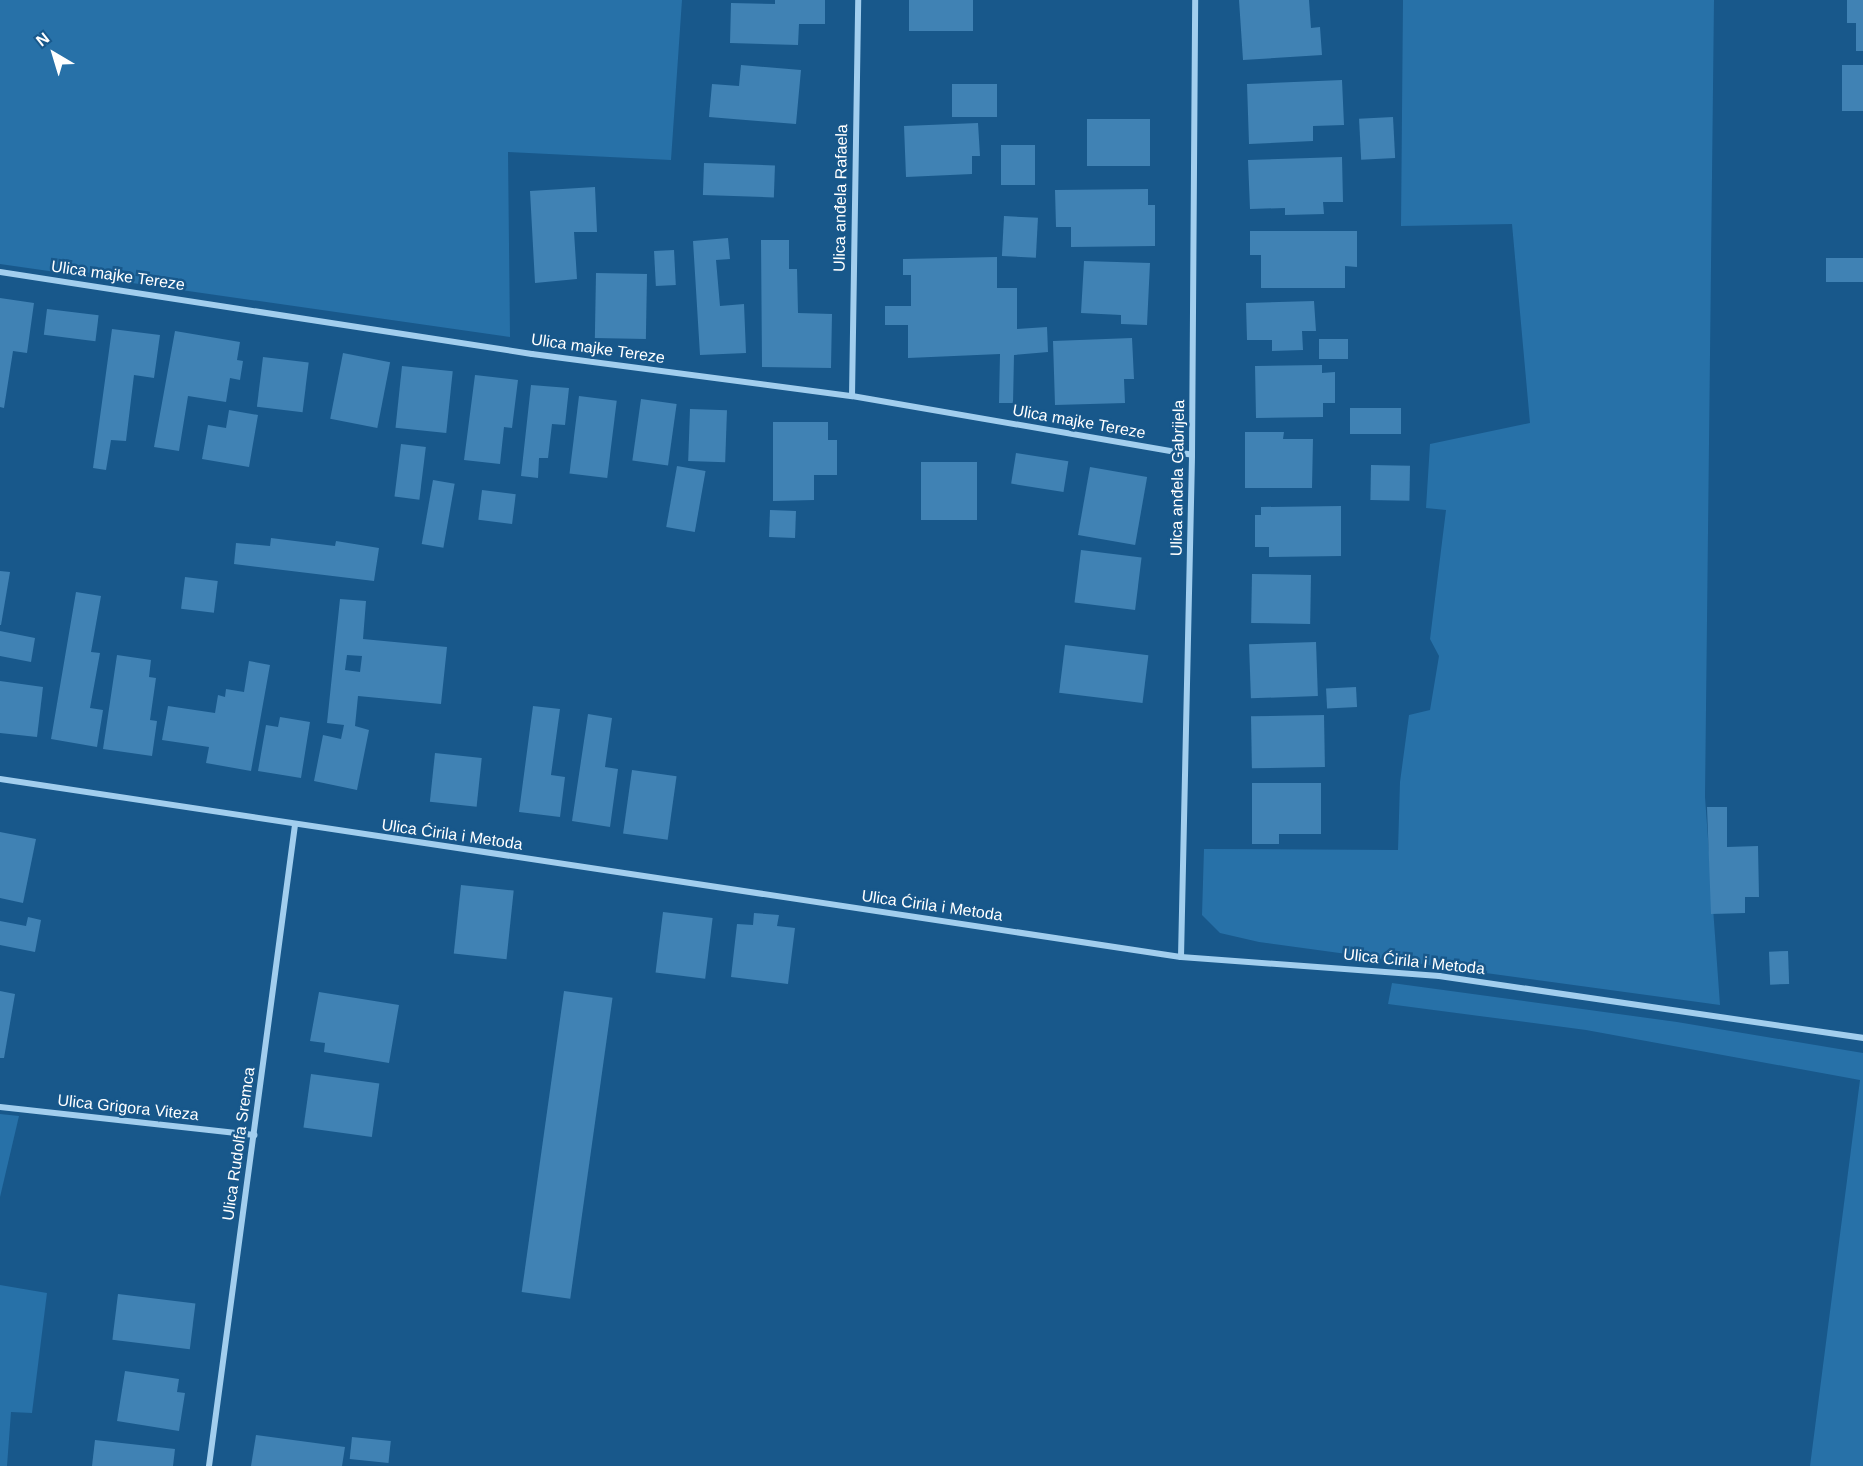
<!DOCTYPE html>
<meta charset="utf-8">
<style>
body{margin:0}
#map{position:relative;width:1863px;height:1466px;overflow:hidden;background:#18588b;font-family:Helvetica,sans-serif}
div>[style]{position:absolute}
[style*='--x']{left:calc(var(--x)*1px);top:calc(var(--y)*1px);width:calc(var(--w)*1px);rotate:calc(var(--a)*1deg)}
.green>*{inset:0;background:#2771a8}
.building>*{inset:0;background:#4082b4;transform-origin:0 0}
.minor>*{height:6px;margin:-3px;padding:0 3px;transform-origin:3px;border-radius:3px;background:#a2ceee}
span{translate:-50% -50%;white-space:nowrap;text-align:center;line-height:1.15;-webkit-text-stroke:5px #18588b;paint-order:stroke}
.street-label{font-size:16px;color:#fff}
.north{position:absolute;left:24px;top:24px;width:60px;height:60px;-webkit-text-stroke:4px #18588b;paint-order:stroke;rotate:322deg;font-size:16px;font-weight:700;line-height:24px;text-align:center;color:#fff}
.north::after{content:'';display:block;margin:auto;width:21px;height:27px;background:#fff;clip-path:polygon(50% 0,100% 100%,50% 72%,0 100%)}
</style>
<div id="map">
<div class="green">
<i style="clip-path:polygon(0 0,682px 0,671px 160px,508px 152px,510px 337px,0 264px)"></i>
<i style="clip-path:polygon(1403px 0,1714px 0,1705px 797px,1720px 1005px,1259px 942px,1220px 933px,1202px 915px,1204px 849px,1398px 850px,1400px 782px,1409px 715px,1430px 710px,1439px 656px,1430px 639px,1446px 510px,1426px 508px,1430px 444px,1530px 423px,1512px 224px,1401px 226px)"></i>
<i style="clip-path:polygon(1392px 983px,1677px 1022px,1863px 1053px,1863px 1466px,1810px 1466px,1860px 1080px,1586px 1030px,1388px 1004px)"></i>
<i style="clip-path:polygon(0 1114px,19px 1116px,0 1197px)"></i>
<i style="clip-path:polygon(0 1285px,47px 1293px,32px 1413px,11px 1412px,7px 1466px,0 1466px)"></i>
</div>
<div class="building">
<i style="clip-path:polygon(775px 0,825px 0,825px 24px,799px 24px,798px 45px,730px 43px,731px 3px,775px 4px)"></i>
<i style="left:909px;top:0;width:64px;height:31px"></i>
<i style="clip-path:polygon(1239px 0,1309px 0,1311px 28px,1320px 27px,1322px 55px,1243px 60px)"></i>
<i style="clip-path:polygon(1847px 0,1863px 0,1863px 51px,1856px 51px,1856px 23px,1847px 23px)"></i>
<i style="clip-path:polygon(741px 65px,801px 70px,796px 124px,709px 117px,712px 84px,739px 86px)"></i>
<i style="left:1842px;top:65px;width:21px;height:46px"></i>
<i style="clip-path:polygon(1342px 80px,1344px 125px,1313px 126px,1313px 141px,1249px 144px,1247px 84px)"></i>
<i style="left:952px;top:84px;width:45px;height:33px"></i>
<i style="left:1393px;top:117px;width:41px;height:34px;rotate:87deg"></i>
<i style="left:1150px;top:119px;width:47px;height:63px;rotate:90deg"></i>
<i style="clip-path:polygon(978px 123px,980px 156px,972px 156px,972px 174px,906px 177px,904px 126px)"></i>
<i style="left:1001px;top:145px;width:34px;height:40px"></i>
<i style="clip-path:polygon(1342px 157px,1343px 202px,1323px 202px,1324px 214px,1285px 215px,1285px 208px,1250px 209px,1248px 160px)"></i>
<i style="left:704px;top:163px;width:71px;height:32px;rotate:2deg"></i>
<i style="clip-path:polygon(595px 187px,597px 232px,574px 232px,577px 279px,535px 283px,530px 191px)"></i>
<i style="clip-path:polygon(1148px 189px,1148px 205px,1155px 205px,1155px 246px,1071px 247px,1071px 227px,1056px 227px,1055px 190px)"></i>
<i style="left:1004px;top:216px;width:34px;height:40px;rotate:3deg"></i>
<i style="clip-path:polygon(1250px 231px,1357px 231px,1357px 267px,1345px 266px,1345px 288px,1261px 288px,1261px 255px,1250px 255px)"></i>
<i style="clip-path:polygon(728px 238px,730px 259px,716px 260px,720px 306px,744px 304px,746px 353px,700px 355px,693px 241px)"></i>
<i style="clip-path:polygon(761px 240px,789px 240px,789px 269px,797px 269px,798px 313px,832px 314px,831px 368px,762px 367px)"></i>
<i style="left:674px;top:250px;width:35px;height:20px;rotate:87deg"></i>
<i style="clip-path:polygon(997px 257px,997px 288px,1017px 288px,1017px 329px,1047px 327px,1048px 352px,1014px 355px,1013px 403px,999px 403px,1000px 354px,908px 358px,908px 325px,885px 325px,885px 306px,911px 306px,911px 275px,903px 275px,903px 259px)"></i>
<i style="left:1826px;top:258px;width:37px;height:24px"></i>
<i style="clip-path:polygon(1084px 261px,1150px 263px,1147px 325px,1121px 324px,1121px 315px,1081px 313px)"></i>
<i style="left:596px;top:273px;width:51px;height:65px;rotate:1deg"></i>
<i style="clip-path:polygon(0 298px,34px 303px,27px 353px,13px 351px,4px 408px,0 407px)"></i>
<i style="clip-path:polygon(1314px 301px,1316px 331px,1302px 331px,1303px 350px,1272px 351px,1272px 340px,1247px 340px,1246px 303px)"></i>
<i style="left:47px;top:309px;width:52px;height:26px;rotate:7deg"></i>
<i style="clip-path:polygon(112px 329px,160px 335px,154px 378px,134px 375px,126px 441px,111px 440px,106px 470px,93px 468px)"></i>
<i style="clip-path:polygon(175px 331px,240px 342px,237px 360px,243px 361px,240px 380px,230px 378px,226px 402px,188px 396px,179px 451px,154px 447px)"></i>
<i style="clip-path:polygon(1132px 338px,1134px 379px,1124px 379px,1125px 403px,1055px 405px,1053px 341px)"></i>
<i style="left:1319px;top:339px;width:29px;height:20px"></i>
<i style="left:343px;top:353px;width:48px;height:67px;rotate:11deg"></i>
<i style="left:263px;top:357px;width:46px;height:50px;rotate:7deg"></i>
<i style="clip-path:polygon(1322px 365px,1322px 373px,1335px 372px,1335px 403px,1323px 403px,1323px 417px,1256px 418px,1255px 366px)"></i>
<i style="left:402px;top:366px;width:51px;height:62px;rotate:6deg"></i>
<i style="clip-path:polygon(475px 375px,518px 380px,512px 428px,504px 427px,500px 464px,464px 460px)"></i>
<i style="clip-path:polygon(531px 385px,569px 388px,565px 425px,552px 424px,548px 458px,539px 458px,538px 478px,521px 476px)"></i>
<i style="left:579px;top:396px;width:38px;height:78px;rotate:7deg"></i>
<i style="left:641px;top:399px;width:36px;height:62px;rotate:8deg"></i>
<i style="left:1401px;top:408px;width:26px;height:51px;rotate:90deg"></i>
<i style="left:690px;top:409px;width:37px;height:52px;rotate:2deg"></i>
<i style="clip-path:polygon(229px 410px,258px 415px,249px 467px,202px 459px,208px 425px,226px 428px)"></i>
<i style="clip-path:polygon(773px 422px,828px 422px,828px 440px,837px 440px,837px 475px,814px 475px,814px 500px,773px 501px)"></i>
<i style="clip-path:polygon(1245px 432px,1284px 432px,1283px 439px,1313px 439px,1312px 488px,1245px 488px)"></i>
<i style="left:401px;top:444px;width:25px;height:53px;rotate:7deg"></i>
<i style="left:1016px;top:453px;width:53px;height:31px;rotate:9deg"></i>
<i style="left:977px;top:462px;width:58px;height:56px;rotate:90deg"></i>
<i style="left:1371px;top:465px;width:39px;height:35px;rotate:1deg"></i>
<i style="left:677px;top:466px;width:29px;height:62px;rotate:10deg"></i>
<i style="left:1090px;top:467px;width:58px;height:69px;rotate:10deg"></i>
<i style="left:433px;top:480px;width:22px;height:65px;rotate:10deg"></i>
<i style="left:482px;top:490px;width:34px;height:30px;rotate:7deg"></i>
<i style="clip-path:polygon(1341px 506px,1341px 556px,1269px 557px,1269px 547px,1255px 547px,1255px 515px,1261px 515px,1261px 507px)"></i>
<i style="left:770px;top:510px;width:26px;height:27px;rotate:2deg"></i>
<i style="clip-path:polygon(271px 538px,335px 546px,336px 541px,379px 548px,374px 581px,234px 564px,236px 543px,270px 546px)"></i>
<i style="left:1081px;top:550px;width:61px;height:53px;rotate:7deg"></i>
<i style="clip-path:polygon(0 571px,10px 572px,1px 625px,0 625px)"></i>
<i style="left:1252px;top:574px;width:59px;height:49px;rotate:1deg"></i>
<i style="left:185px;top:577px;width:33px;height:32px;rotate:7deg"></i>
<i style="clip-path:polygon(76px 592px,101px 596px,91px 652px,100px 653px,90px 708px,103px 710px,97px 747px,51px 739px)"></i>
<i style="clip-path:polygon(evenodd,340px 599px,366px 601px,363px 639px,447px 647px,441px 704px,358px 696px,355px 726px,369px 730px,357px 790px,314px 781px,323px 735px,341px 739px,344px 725px,327px 723px,340px 599px,347px 655px,362px 656px,360px 672px,345px 670px,347px 655px)"></i>
<i style="clip-path:polygon(0 631px,35px 638px,31px 662px,0 656px)"></i>
<i style="left:1316px;top:642px;width:54px;height:67px;rotate:88deg"></i>
<i style="left:1065px;top:645px;width:84px;height:48px;rotate:7deg"></i>
<i style="clip-path:polygon(117px 655px,151px 660px,149px 677px,156px 678px,150px 720px,157px 721px,152px 756px,103px 749px)"></i>
<i style="clip-path:polygon(249px 661px,270px 665px,251px 771px,206px 763px,209px 747px,162px 740px,168px 706px,215px 713px,218px 695px,225px 697px,226px 689px,244px 692px)"></i>
<i style="clip-path:polygon(0 681px,43px 687px,37px 737px,0 733px)"></i>
<i style="left:1356px;top:687px;width:20px;height:30px;rotate:87deg"></i>
<i style="clip-path:polygon(533px 706px,560px 709px,551px 775px,565px 777px,560px 817px,519px 812px)"></i>
<i style="clip-path:polygon(588px 714px,612px 718px,605px 767px,618px 769px,610px 827px,572px 821px)"></i>
<i style="left:1324px;top:715px;width:52px;height:73px;rotate:89deg"></i>
<i style="clip-path:polygon(280px 717px,310px 722px,301px 778px,258px 771px,266px 725px,278px 727px)"></i>
<i style="left:435px;top:753px;width:47px;height:49px;rotate:6deg"></i>
<i style="left:632px;top:770px;width:45px;height:64px;rotate:8deg"></i>
<i style="clip-path:polygon(1252px 783px,1321px 783px,1321px 834px,1279px 834px,1279px 844px,1252px 844px)"></i>
<i style="clip-path:polygon(1707px 807px,1727px 807px,1727px 847px,1758px 846px,1759px 897px,1745px 897px,1745px 913px,1711px 914px)"></i>
<i style="clip-path:polygon(0 832px,36px 839px,23px 903px,0 898px)"></i>
<i style="left:461px;top:885px;width:53px;height:69px;rotate:6deg"></i>
<i style="left:663px;top:912px;width:50px;height:61px;rotate:7deg"></i>
<i style="clip-path:polygon(754px 913px,779px 915px,777px 926px,795px 928px,788px 984px,731px 977px,737px 924px,753px 925px)"></i>
<i style="clip-path:polygon(28px 917px,41px 920px,35px 952px,0 945px,0 921px,26px 926px)"></i>
<i style="left:1788px;top:951px;width:33px;height:19px;rotate:88deg"></i>
<i style="clip-path:polygon(0 991px,15px 994px,4px 1058px,0 1058px)"></i>
<i style="left:564px;top:991px;width:49px;height:304px;rotate:8deg"></i>
<i style="clip-path:polygon(319px 992px,399px 1005px,389px 1063px,324px 1052px,325px 1043px,310px 1041px)"></i>
<i style="left:311px;top:1074px;width:69px;height:54px;rotate:8deg"></i>
<i style="left:118px;top:1294px;width:78px;height:46px;rotate:7deg"></i>
<i style="clip-path:polygon(125px 1371px,179px 1379px,177px 1392px,185px 1393px,179px 1431px,117px 1421px)"></i>
<i style="clip-path:polygon(256px 1435px,345px 1447px,342px 1466px,251px 1466px)"></i>
<i style="left:352px;top:1437px;width:39px;height:22px;rotate:6deg"></i>
<i style="clip-path:polygon(95px 1440px,175px 1449px,173px 1466px,92px 1466px)"></i>
</div>
<div class="minor">
<i style="--x:0;--y:272;--w:538;--a:8.76"></i>
<i style="--x:532;--y:354;--w:323;--a:7.5"></i>
<i style="--x:852;--y:396;--w:345;--a:9.8"></i>
<i style="--x:852;--y:396;--w:396;--a:-89.1"></i>
<i style="--x:0;--y:779;--w:1194;--a:8.57"></i>
<i style="--x:1181;--y:957;--w:259;--a:4.2"></i>
<i style="--x:1439;--y:976;--w:429;--a:8.3"></i>
<i style="--x:1181;--y:957;--w:502;--a:-88.74"></i>
<i style="--x:1192;--y:455;--w:455;--a:-89.6"></i>
<i style="--x:0;--y:1107;--w:256;--a:6.3"></i>
<i style="--x:209;--y:1466;--w:647;--a:-82.36"></i>
</div>
<div class="street-label">
<span style="left:841px;top:198px;rotate:-89deg">Ulica anđela Rafaela</span>
<span style="left:118px;top:276px;rotate:8deg">Ulica majke Tereze</span>
<span style="left:598px;top:349px;rotate:8deg">Ulica majke Tereze</span>
<span style="left:1079px;top:422px;rotate:10deg">Ulica majke Tereze</span>
<span style="left:1178px;top:478px;rotate:-89deg">Ulica anđela Gabrijela</span>
<span style="left:452px;top:835px;rotate:8deg">Ulica Ćirila i Metoda</span>
<span style="left:932px;top:906px;rotate:8deg">Ulica Ćirila i Metoda</span>
<span style="left:1414px;top:962px;rotate:6deg">Ulica Ćirila i Metoda</span>
<span style="left:128px;top:1108px;rotate:6deg">Ulica Grigora Viteza</span>
<span style="left:239px;top:1144px;rotate:-82deg">Ulica Rudolfa Sremca</span>
</div>
<div class="north">N</div>
</div>
